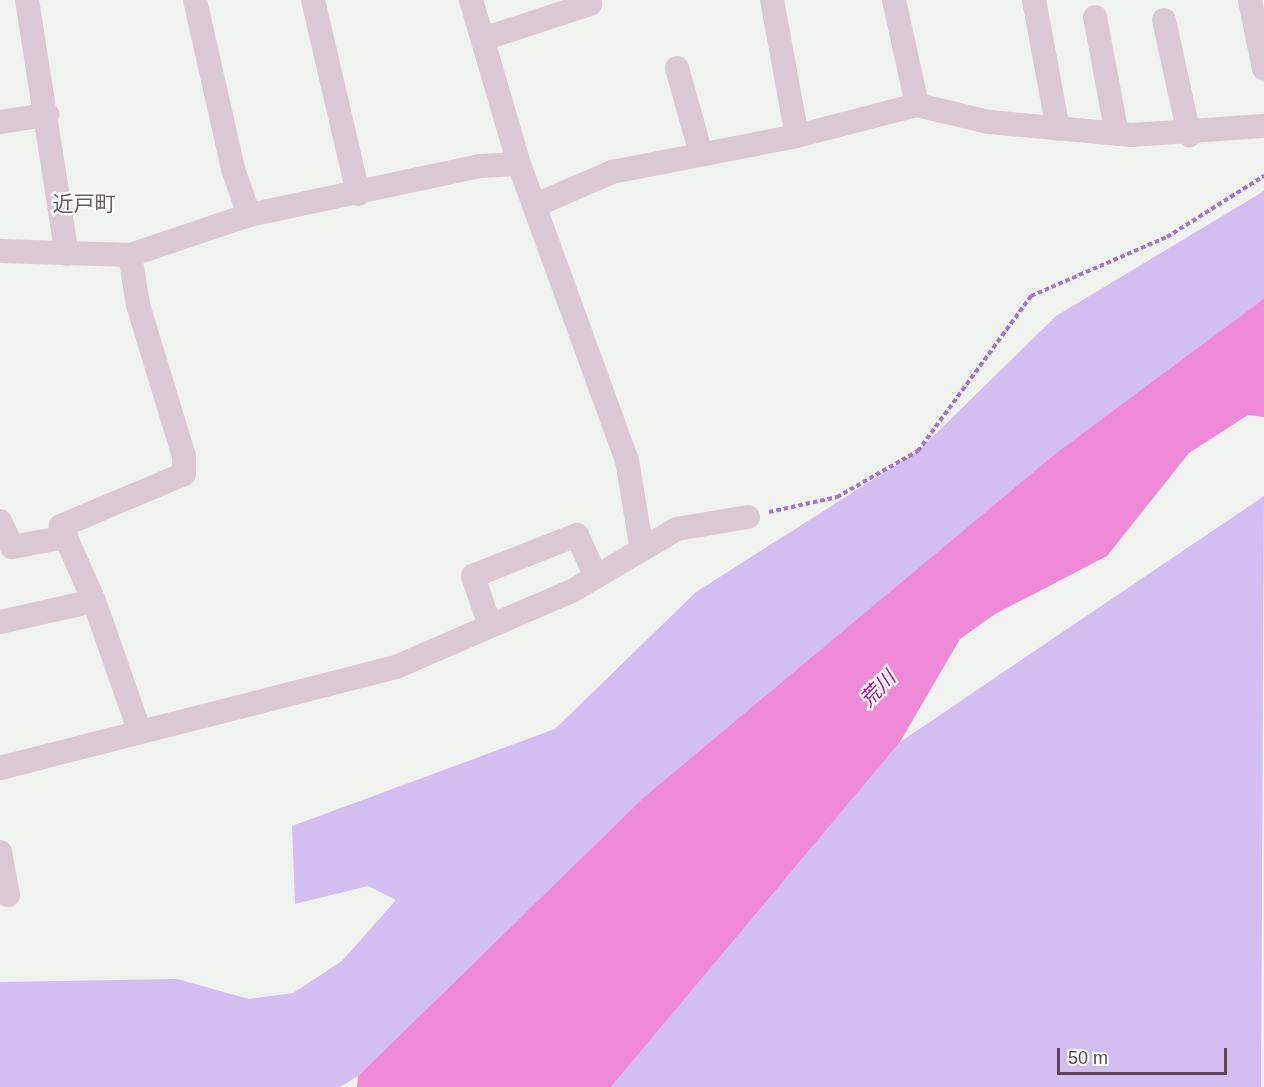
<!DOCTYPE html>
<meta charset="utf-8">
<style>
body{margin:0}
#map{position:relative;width:1264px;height:1087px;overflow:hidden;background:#f0f2f0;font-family:Arial,"Noto Sans JP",sans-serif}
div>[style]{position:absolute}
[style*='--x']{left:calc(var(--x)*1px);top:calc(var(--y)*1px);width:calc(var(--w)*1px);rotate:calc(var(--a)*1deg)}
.green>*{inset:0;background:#d2bef0}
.water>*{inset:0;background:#ee8ad8}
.path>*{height:4px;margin-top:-2px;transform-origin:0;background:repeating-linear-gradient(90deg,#a475cf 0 4.5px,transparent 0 7.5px)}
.minor>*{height:24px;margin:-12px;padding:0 12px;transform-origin:12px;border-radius:12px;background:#dac9d2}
span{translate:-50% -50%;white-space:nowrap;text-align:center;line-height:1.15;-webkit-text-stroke:4.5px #fff;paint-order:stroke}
.water-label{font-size:20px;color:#af0a8a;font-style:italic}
.quarter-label{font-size:21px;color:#655c60}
.scale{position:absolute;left:1057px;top:1048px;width:170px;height:27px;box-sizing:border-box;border:3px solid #5e4753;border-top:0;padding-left:8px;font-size:18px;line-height:21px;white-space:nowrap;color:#5e4753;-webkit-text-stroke:4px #fff;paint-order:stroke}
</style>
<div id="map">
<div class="green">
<i style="clip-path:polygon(1264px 191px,1264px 300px,1056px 453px,644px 797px,358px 1076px,340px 1087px,0 1087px,0 982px,177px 979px,249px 999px,293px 993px,342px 961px,396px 900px,368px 886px,295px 904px,292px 826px,555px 729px,696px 592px,918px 451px,1056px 316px)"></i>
<i style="clip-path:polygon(1264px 496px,1261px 1087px,611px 1087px,900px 742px)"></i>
</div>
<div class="water">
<i style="clip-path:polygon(1264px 299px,1264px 417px,1248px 415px,1189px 453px,1107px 556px,995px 614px,960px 639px,900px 742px,611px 1087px,357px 1087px,358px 1076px,644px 797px,1056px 453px)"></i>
</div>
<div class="path">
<i style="--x:769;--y:512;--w:70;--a:-12.4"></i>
<i style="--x:837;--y:497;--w:93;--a:-29.6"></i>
<i style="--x:918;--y:451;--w:192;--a:-53.9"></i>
<i style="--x:1031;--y:296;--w:148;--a:-23.5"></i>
<i style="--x:1167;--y:237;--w:115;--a:-32.2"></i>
</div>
<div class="minor">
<i style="--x:27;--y:0;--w:257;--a:81.1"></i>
<i style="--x:195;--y:0;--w:173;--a:77.3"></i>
<i style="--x:233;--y:169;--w:49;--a:70.8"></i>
<i style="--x:313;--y:0;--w:199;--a:76.9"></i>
<i style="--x:471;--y:0;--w:171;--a:73.7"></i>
<i style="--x:519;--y:164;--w:315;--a:70"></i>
<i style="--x:627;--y:460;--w:86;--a:80.6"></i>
<i style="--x:772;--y:0;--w:138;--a:79.6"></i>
<i style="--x:894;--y:0;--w:107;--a:77.6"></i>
<i style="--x:1034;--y:0;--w:131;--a:79.5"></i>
<i style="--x:1250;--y:0;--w:70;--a:78.5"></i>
<i style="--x:1095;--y:17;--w:119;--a:79.4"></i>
<i style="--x:1164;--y:20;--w:118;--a:77.7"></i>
<i style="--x:483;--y:39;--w:113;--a:-18.1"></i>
<i style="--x:677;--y:68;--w:89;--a:74.4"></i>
<i style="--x:0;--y:122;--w:48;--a:-8.5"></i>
<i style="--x:536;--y:205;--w:83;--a:-23.5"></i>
<i style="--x:612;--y:172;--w:188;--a:-11"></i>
<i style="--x:797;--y:136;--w:124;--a:-14.5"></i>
<i style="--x:917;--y:105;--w:74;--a:13.3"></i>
<i style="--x:989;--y:122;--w:143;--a:5.2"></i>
<i style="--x:1131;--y:135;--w:133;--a:-3.9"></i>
<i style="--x:0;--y:251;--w:130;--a:1.8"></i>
<i style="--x:130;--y:255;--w:126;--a:-18.6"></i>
<i style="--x:249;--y:215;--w:236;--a:-12"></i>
<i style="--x:480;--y:166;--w:39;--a:-3"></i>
<i style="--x:130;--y:255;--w:51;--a:80.9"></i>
<i style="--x:138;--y:305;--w:158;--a:73.1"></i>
<i style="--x:184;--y:456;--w:18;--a:90"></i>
<i style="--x:184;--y:474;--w:134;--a:157.1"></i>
<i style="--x:61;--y:526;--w:82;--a:66.3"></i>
<i style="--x:94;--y:601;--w:139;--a:70.7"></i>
<i style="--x:0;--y:521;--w:29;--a:65"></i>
<i style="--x:12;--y:547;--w:55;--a:-10.5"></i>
<i style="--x:0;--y:622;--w:96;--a:-12.6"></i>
<i style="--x:490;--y:626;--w:53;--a:-108.8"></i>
<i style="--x:473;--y:576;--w:112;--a:-21.5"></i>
<i style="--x:577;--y:535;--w:46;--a:65.7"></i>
<i style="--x:0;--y:768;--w:409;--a:-14.3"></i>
<i style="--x:396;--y:667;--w:192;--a:-23.4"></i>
<i style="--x:572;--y:591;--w:122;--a:-30.6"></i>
<i style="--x:677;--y:529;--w:72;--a:-9.6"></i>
<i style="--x:0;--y:852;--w:44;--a:79.5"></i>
</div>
<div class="water-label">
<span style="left:878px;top:689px;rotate:-46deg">荒川</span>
</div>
<div class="quarter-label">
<span style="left:84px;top:204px">近戸町</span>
</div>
<div class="scale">50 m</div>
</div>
